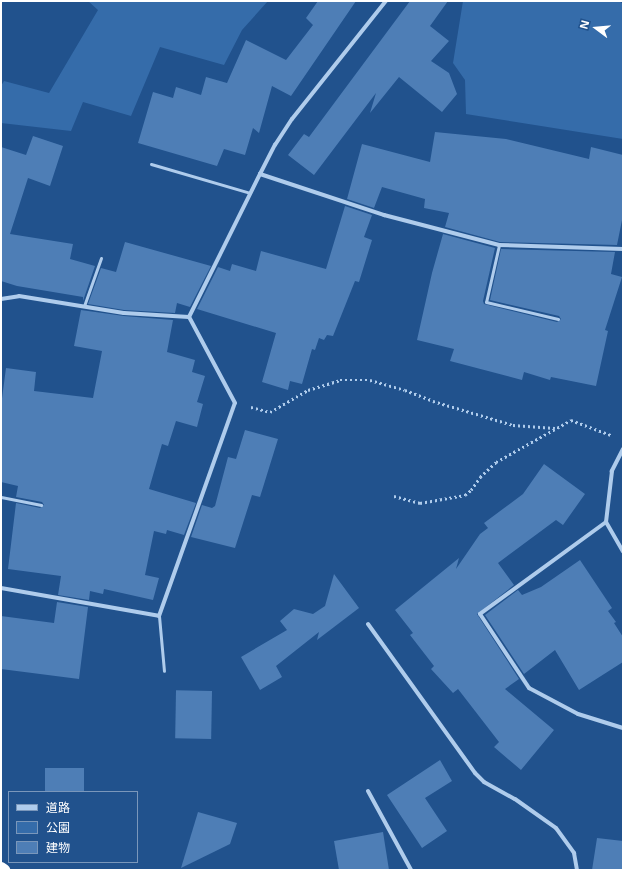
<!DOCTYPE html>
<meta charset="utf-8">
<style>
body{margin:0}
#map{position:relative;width:624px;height:871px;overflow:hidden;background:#21528d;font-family:"Open Sans","Noto Sans JP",sans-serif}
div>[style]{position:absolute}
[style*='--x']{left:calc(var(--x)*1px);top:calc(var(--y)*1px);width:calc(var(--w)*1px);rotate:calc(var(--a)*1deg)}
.green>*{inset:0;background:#356caa}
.building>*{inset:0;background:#4e7eb6;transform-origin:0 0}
.path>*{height:2.5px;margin-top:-1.25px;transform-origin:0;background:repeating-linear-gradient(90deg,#afccec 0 2px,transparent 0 5px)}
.lane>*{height:3px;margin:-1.5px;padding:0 1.5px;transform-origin:1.5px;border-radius:1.5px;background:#afccec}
.street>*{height:4px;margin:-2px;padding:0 2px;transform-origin:2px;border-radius:2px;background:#afccec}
.highway>*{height:12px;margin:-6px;padding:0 6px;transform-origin:6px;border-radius:6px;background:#fff}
span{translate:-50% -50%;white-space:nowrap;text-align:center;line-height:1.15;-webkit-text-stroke:3px #21528d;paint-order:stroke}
.frame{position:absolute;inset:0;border:2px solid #fff;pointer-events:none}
.legend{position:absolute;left:8px;top:791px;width:130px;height:72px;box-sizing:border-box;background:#21528d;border:1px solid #7a97bb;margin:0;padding:5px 7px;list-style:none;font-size:12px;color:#fff}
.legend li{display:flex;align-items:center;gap:8px;height:20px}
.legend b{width:20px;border:1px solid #7a97bb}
.north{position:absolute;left:576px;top:8px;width:40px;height:40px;-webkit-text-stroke:3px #21528d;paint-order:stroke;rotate:286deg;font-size:11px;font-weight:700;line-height:16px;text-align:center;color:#fff}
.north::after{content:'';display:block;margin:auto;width:14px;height:18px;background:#fff;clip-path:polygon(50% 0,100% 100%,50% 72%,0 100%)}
</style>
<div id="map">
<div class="green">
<i style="clip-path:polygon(88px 1px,268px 1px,242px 30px,224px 65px,160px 47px,131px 116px,83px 102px,71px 131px,1px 123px,1px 86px,4px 81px,49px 93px,98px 10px)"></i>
<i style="clip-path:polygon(463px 1px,619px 1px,623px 4px,623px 139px,466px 114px,465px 80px,453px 63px)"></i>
</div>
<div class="building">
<i style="clip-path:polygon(318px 1px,356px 1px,291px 96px,272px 86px,259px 133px,253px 128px,245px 155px,224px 149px,217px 166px,138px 143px,153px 92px,173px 98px,176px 87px,201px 95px,206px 77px,227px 83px,246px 40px,286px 60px,313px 25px,306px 18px)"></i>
<i style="clip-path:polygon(410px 1px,448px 1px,430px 26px,449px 41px,431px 61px,449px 73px,457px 94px,442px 112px,399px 77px,370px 113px,376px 93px,314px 175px,288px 155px,304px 134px,309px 137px)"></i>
<i style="clip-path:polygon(435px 132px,506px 139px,589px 159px,591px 147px,623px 155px,623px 215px,617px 245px,500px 242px,445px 227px,449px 213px,424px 208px,425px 199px,382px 187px,374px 208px,347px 199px,362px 144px,430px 162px)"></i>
<i style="clip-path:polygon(33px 136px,63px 146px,50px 186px,28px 178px,10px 234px,73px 244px,70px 259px,95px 266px,83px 301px,83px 297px,17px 286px,1px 281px,1px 147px,26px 155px)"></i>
<i style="clip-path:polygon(345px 206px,372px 215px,364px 237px,372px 240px,359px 282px,355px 281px,333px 336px,327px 335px,324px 340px,319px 338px,315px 350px,312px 349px,302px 384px,290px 381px,288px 390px,262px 382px,276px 333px,197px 309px,218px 267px,230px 271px,232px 264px,256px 271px,261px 251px,326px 269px)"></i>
<i style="clip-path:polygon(443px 234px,495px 248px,483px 301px,484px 304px,557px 322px,561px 319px,559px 316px,490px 300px,501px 249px,615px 252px,611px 274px,622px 277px,605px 330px,608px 331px,596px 386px,551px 377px,550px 380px,524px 372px,522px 380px,450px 361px,454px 349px,417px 340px,432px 273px)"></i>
<i style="clip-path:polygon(125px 242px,211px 266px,190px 307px,177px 303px,175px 313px,124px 310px,88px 304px,101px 268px,116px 272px)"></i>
<i style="clip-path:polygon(81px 310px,124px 316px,173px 320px,167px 352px,195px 360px,192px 372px,205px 376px,197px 402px,203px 404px,197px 427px,176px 421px,168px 446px,162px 444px,149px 489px,196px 503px,184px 535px,167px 530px,166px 534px,154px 531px,145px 575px,159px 578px,153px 600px,104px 589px,103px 594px,90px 591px,89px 600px,58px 595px,61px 576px,8px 569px,16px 503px,40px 508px,44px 505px,42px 502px,16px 497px,18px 486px,1px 482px,1px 406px,6px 368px,36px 372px,34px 391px,93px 398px,102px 351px,74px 346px)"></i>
<i style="clip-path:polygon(245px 430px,278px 439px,260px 497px,252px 495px,235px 548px,191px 537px,202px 505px,212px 508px,215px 506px,228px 457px,236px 459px)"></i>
<i style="clip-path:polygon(544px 464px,585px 494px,563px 525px,556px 520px,498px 563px,514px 585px,477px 614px,519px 679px,505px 689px,554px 730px,521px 770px,494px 747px,499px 742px,458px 689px,453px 693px,431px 669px,434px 666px,410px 635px,413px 633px,395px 610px,459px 558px,456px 569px,480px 534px,488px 528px,484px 523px,523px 494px)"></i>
<i style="clip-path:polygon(580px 560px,612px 608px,608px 611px,616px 622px,614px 623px,623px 637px,623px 662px,579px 690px,555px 650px,524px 674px,485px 615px,518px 590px,522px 595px,541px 587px)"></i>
<i style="clip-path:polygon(334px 574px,359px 608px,317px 640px,319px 632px,276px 666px,282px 677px,260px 690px,241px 657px,287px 630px,280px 621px,294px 609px,313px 614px,325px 606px)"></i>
<i style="clip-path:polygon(57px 602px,88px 607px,79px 679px,1px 669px,1px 616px,54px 623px)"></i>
<i style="left:212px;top:691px;width:48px;height:36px;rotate:91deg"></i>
<i style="clip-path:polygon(440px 760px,452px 781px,425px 798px,447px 831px,422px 848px,387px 795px)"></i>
<i style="left:45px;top:768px;width:39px;height:24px"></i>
<i style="clip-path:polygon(198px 812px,237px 823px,230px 844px,181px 868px)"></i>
<i style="clip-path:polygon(383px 832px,389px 870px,339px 870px,334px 841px)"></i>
<i style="clip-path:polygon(597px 838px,623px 841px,623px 870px,592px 870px)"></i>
</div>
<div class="path">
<i style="--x:251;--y:407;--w:20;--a:15"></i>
<i style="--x:270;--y:412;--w:44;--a:-30.1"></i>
<i style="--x:308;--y:390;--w:34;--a:-17"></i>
<i style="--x:340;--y:380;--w:30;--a:0"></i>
<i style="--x:370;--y:380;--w:36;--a:16"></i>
<i style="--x:405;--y:390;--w:30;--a:21"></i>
<i style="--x:433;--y:401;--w:84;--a:16.7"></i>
<i style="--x:513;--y:425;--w:42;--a:4.1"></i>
<i style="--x:394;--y:496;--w:27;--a:15"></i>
<i style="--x:420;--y:503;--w:46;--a:-10.1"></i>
<i style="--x:465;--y:495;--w:8;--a:-40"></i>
<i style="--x:471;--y:490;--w:16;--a:-55"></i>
<i style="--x:480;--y:477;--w:22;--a:-43"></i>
<i style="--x:496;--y:462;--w:86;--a:-29.2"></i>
<i style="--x:571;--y:420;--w:43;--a:20.6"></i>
</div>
<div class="lane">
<i style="--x:151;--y:164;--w:103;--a:16.3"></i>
<i style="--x:499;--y:245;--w:58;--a:102.8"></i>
<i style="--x:486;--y:302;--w:74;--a:13.3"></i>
<i style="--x:84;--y:306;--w:51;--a:-70.5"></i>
<i style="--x:1;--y:497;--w:41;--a:11.3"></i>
<i style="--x:159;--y:616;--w:55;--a:84.8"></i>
</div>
<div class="street">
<i style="--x:260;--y:174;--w:33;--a:-63"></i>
<i style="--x:275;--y:145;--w:31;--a:-57"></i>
<i style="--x:292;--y:119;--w:151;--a:-51.5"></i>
<i style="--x:1;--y:299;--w:18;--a:-9"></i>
<i style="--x:19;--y:296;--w:106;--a:9.2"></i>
<i style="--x:124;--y:313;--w:65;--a:3.5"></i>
<i style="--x:189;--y:317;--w:160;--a:-63.6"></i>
<i style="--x:260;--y:174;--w:131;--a:18.3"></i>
<i style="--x:384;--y:215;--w:119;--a:14.6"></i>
<i style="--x:499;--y:245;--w:124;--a:1.8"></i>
<i style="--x:623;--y:449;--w:25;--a:117"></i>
<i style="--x:612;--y:471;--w:51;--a:96.7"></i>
<i style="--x:606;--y:522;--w:34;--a:60"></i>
<i style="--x:606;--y:522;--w:156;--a:143.9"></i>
<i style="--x:480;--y:614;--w:89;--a:56.5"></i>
<i style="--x:529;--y:688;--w:55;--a:28"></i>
<i style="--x:578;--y:714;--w:47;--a:17.3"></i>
<i style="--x:1;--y:588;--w:160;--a:10"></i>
<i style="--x:159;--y:616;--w:226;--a:-70.4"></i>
<i style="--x:235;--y:403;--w:98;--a:-118.1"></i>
<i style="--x:368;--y:624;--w:183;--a:54.3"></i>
<i style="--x:475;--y:773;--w:13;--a:45"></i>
<i style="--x:484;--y:782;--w:35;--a:29"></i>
<i style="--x:515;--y:799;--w:50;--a:35.3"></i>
<i style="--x:556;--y:828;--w:31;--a:54"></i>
<i style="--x:574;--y:853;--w:17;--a:80"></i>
<i style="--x:368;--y:791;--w:90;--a:61.4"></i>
</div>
<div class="highway">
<i style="--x:1;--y:868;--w:4;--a:34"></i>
</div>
<div class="frame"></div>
<ul class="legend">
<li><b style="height:5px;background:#afccec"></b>道路</li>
<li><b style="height:11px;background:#356caa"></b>公園</li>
<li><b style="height:11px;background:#4e7eb6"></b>建物</li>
</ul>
<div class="north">N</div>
</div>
